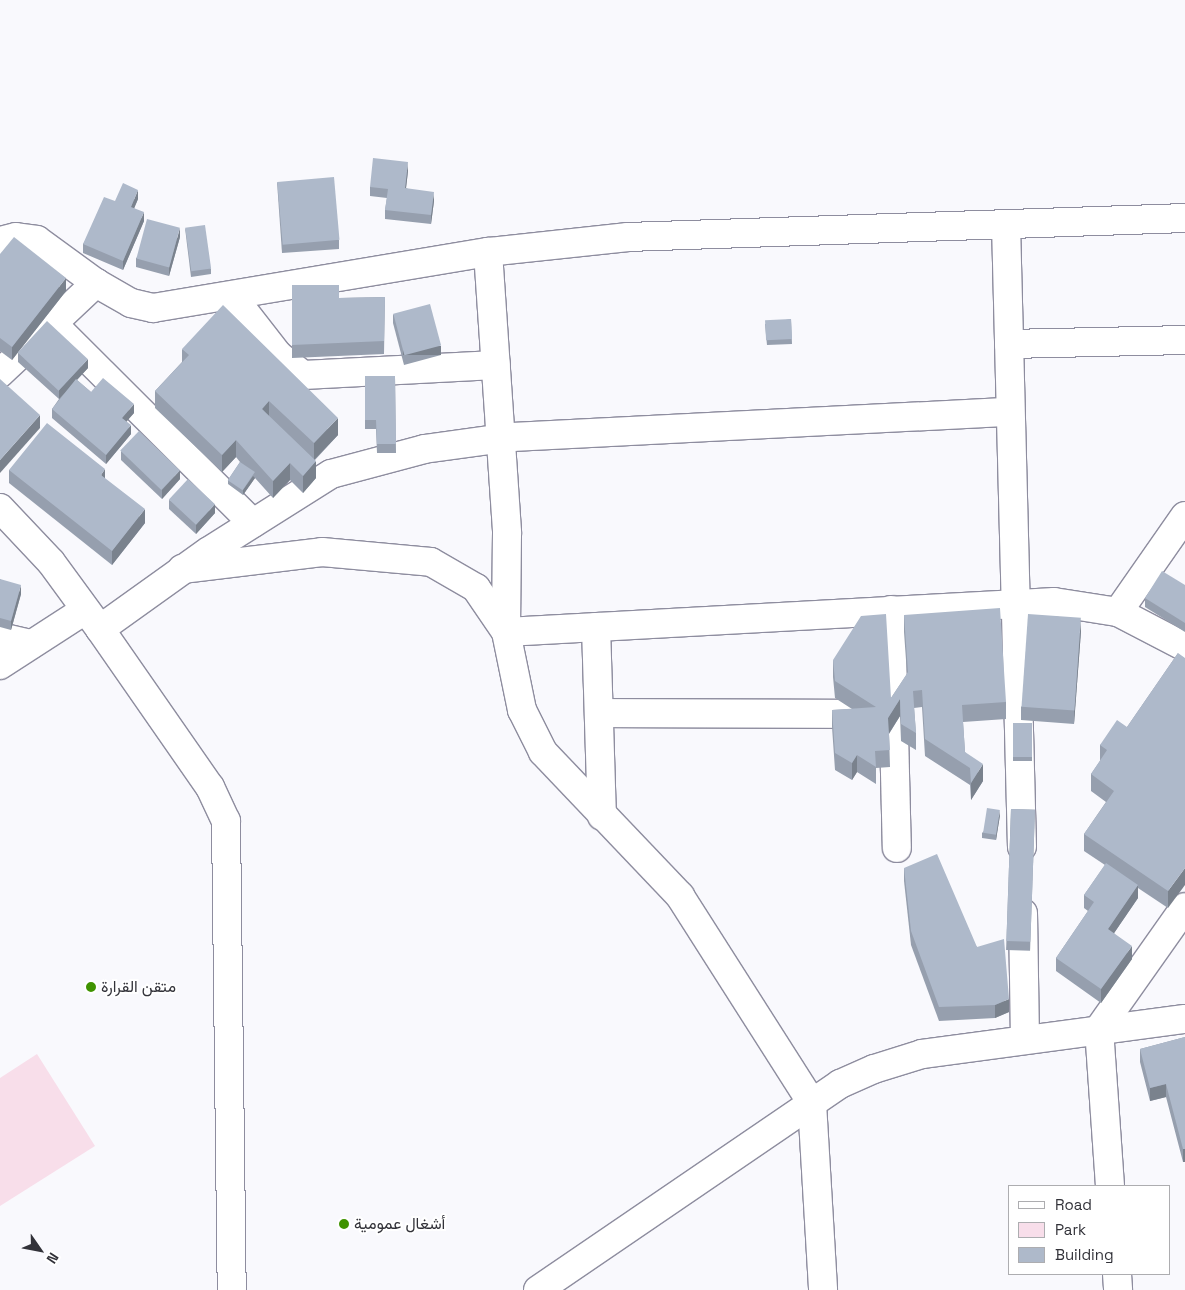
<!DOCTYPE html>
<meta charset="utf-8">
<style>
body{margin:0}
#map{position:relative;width:1185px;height:1290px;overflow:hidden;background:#f9f9fd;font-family:"Space Grotesk",Vazirmatn,sans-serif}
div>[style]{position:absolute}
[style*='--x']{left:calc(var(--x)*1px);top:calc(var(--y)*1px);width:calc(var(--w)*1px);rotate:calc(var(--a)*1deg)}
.green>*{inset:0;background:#f8deea}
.roads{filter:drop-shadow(1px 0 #8e8d9f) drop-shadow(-1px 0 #8e8d9f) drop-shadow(0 1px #8e8d9f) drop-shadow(0 -1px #8e8d9f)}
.street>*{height:28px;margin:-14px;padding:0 14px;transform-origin:14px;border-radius:14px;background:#fff}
.wall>*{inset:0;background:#969fae;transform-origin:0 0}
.shaded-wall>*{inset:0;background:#7a828d;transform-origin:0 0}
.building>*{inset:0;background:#aeb9ca;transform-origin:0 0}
.dots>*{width:14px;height:14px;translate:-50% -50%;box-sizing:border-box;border:2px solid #fff;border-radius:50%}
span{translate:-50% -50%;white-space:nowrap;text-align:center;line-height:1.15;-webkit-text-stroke:4px #fff;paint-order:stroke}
.poi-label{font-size:16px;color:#323239}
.left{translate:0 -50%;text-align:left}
.legend{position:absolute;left:1008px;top:1185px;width:162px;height:90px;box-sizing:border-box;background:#fff;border:1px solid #adadb0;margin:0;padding:6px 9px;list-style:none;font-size:15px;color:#323239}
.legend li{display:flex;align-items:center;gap:10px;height:25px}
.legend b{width:25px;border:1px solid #adadb0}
.north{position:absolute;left:15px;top:1225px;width:50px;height:50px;-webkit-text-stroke:4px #fff;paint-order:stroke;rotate:123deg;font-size:14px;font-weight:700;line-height:20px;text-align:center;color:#323239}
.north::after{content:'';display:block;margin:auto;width:18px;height:22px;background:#323239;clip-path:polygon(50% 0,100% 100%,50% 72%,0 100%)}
</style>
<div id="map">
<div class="green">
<i style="clip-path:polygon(37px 1054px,95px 1146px,0 1206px,0 1078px)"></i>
</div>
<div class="roads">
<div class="street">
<i style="--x:1006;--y:224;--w:623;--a:88.53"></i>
<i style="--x:0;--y:241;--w:16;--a:-14"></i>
<i style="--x:16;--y:237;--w:21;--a:8"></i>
<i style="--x:37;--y:240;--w:73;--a:36.1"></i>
<i style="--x:96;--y:283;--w:40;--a:29.7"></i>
<i style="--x:131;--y:303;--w:23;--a:13"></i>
<i style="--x:153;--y:308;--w:340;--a:-9.5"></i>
<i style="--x:488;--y:252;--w:141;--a:-6.1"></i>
<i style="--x:628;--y:237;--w:557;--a:-1.95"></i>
<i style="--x:488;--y:252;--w:282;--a:86.1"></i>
<i style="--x:507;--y:533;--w:99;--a:90.6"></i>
<i style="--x:506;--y:632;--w:549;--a:-3.13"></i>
<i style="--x:1054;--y:602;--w:65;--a:8.9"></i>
<i style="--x:1118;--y:612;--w:76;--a:27.6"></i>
<i style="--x:233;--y:297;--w:73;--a:52.2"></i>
<i style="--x:278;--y:355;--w:32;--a:39"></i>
<i style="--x:303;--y:375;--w:193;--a:-3"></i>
<i style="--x:53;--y:324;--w:282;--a:44.9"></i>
<i style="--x:1009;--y:344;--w:176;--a:-1.3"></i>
<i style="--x:0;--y:373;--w:132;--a:-43.2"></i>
<i style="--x:0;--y:508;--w:74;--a:46.6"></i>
<i style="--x:51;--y:562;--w:83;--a:53.8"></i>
<i style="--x:100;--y:629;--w:193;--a:55.2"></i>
<i style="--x:210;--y:787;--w:38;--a:65"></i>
<i style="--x:226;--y:821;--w:469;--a:89.3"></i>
<i style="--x:182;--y:569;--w:141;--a:-6.9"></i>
<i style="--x:322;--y:552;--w:109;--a:5.2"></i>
<i style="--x:431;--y:562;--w:52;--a:30"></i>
<i style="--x:476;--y:588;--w:53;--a:55.7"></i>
<i style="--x:506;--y:632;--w:80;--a:78.4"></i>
<i style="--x:522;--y:710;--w:47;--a:63.4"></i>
<i style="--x:543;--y:752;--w:199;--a:46.4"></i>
<i style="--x:680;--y:896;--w:246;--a:57.5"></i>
<i style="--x:812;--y:1103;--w:187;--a:86.6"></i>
<i style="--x:891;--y:610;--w:238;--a:88.6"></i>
<i style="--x:1118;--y:612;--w:117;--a:-55.1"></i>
<i style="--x:596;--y:627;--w:189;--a:88.2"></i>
<i style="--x:100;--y:629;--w:134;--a:-35.6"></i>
<i style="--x:209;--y:551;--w:144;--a:-32.3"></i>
<i style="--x:331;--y:474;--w:96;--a:-15"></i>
<i style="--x:424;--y:449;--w:89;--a:-7.8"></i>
<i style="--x:512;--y:437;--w:498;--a:-2.9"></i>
<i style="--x:0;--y:637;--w:32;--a:13"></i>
<i style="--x:0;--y:665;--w:101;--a:-32.9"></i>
<i style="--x:599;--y:713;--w:271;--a:0.2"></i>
<i style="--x:1023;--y:913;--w:125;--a:89.1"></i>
<i style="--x:1110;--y:1186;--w:157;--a:-94"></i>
<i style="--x:1099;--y:1029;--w:149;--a:-54.8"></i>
<i style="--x:1117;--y:1274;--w:16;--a:86"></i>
<i style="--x:538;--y:1290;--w:366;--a:-34.3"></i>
<i style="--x:840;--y:1084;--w:37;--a:-24"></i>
<i style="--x:874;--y:1069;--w:50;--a:-17.4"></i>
<i style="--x:922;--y:1054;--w:265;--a:-7.6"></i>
</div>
</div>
<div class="wall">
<i style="clip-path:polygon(408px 171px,406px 188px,434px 201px,431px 224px,385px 219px,385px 210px,387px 198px,370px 196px,370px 187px)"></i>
<i style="clip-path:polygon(277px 182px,339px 240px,339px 249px,282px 253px)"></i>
<i style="clip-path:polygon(138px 199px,134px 208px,144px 221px,123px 270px,83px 253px,83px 244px,115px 201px)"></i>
<i style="clip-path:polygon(185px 228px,211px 269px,211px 274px,191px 277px)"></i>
<i style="clip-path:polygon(180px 237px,169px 276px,136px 267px,136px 258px)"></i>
<i style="clip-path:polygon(0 254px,66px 291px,12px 360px,0 351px)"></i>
<i style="clip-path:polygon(292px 285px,339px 298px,385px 297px,384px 354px,292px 358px)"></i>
<i style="clip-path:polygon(393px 314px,441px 355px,404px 365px,393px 323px)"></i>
<i style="clip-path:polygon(791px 319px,792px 344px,767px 345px,765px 324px)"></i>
<i style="clip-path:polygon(182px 349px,338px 435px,315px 460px,316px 478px,303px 493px,290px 480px,273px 498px,255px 478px,243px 495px,228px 484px,228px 480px,240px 462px,236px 457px,222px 472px,155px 408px,155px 391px,182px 362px)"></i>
<i style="clip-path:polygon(18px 353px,88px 368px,77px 380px,91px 392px,134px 413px,126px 421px,131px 434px,106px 464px,52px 418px,52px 409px,59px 399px,18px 362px)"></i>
<i style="clip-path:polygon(365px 376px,395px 376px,396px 453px,377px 453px,376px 429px,365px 429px)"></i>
<i style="clip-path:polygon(121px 451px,180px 479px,162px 499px,121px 460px)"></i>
<i style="clip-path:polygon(9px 470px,105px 479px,145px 523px,112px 565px,9px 483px)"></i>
<i style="clip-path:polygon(169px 500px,215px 513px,196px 534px,169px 509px)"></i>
<i style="clip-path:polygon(0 579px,21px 594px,11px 630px,0 627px)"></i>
<i style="clip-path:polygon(1185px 585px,1185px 632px,1145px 607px,1145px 598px)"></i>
<i style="clip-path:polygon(904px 615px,1006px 702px,1006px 719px,963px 722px,965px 752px,983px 781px,971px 800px,970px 785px,925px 756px,922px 707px,914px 708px,916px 733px,916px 750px,901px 741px,900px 716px,889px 734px,890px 767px,876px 768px,876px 784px,857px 772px,852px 780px,835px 770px,832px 727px,832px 710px,852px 709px,835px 698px,833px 677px,833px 660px,891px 698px,907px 674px,904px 632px)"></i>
<i style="clip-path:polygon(1081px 631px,1074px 724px,1021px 720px,1021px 707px)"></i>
<i style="clip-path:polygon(1178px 653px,1168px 908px,1138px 888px,1138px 898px,1114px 933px,1132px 959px,1101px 1003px,1056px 971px,1056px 958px,1088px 911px,1084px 908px,1084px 895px,1105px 865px,1084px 851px,1084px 834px,1106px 802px,1091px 791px,1091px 774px,1100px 761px,1100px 745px,1127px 727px)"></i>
<i style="left:1013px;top:723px;width:19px;height:38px"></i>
<i style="left:1011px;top:809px;width:24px;height:141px;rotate:2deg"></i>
<i style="clip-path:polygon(1000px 815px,996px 840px,982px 838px,982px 833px)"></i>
<i style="clip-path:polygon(904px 868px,977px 947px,1009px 1012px,995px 1018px,939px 1021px,911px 945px,904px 881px)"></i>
<i style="clip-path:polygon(1185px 1037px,1185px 1162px,1183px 1162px,1166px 1097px,1150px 1101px,1140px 1062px,1140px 1049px)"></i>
</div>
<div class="shaded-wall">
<i style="clip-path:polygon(408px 162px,408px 171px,405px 197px,405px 188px)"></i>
<i style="clip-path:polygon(138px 190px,138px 199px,131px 216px,131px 207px)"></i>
<i style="clip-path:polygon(434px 192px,434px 201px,431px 224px,431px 215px)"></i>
<i style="clip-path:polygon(144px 212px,144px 221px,123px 270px,123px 261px)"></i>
<i style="clip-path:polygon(180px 228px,180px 237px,169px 276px,169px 267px)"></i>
<i style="clip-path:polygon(66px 278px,66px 291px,12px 360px,12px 347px)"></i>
<i style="left:441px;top:346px;width:9px;height:38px;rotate:90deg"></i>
<i style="clip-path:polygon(88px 359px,88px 368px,59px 399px,59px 390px)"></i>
<i style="clip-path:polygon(269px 401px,269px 418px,262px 409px)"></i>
<i style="clip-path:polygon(134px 404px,134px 413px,122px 427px,122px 418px)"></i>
<i style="clip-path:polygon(40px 415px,40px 428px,0 473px,0 460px)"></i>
<i style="clip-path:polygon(338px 418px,338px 435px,314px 460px,314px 443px)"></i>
<i style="clip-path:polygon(131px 425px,131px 434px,106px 464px,106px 455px)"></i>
<i style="clip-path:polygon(236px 440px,236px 457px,222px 472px,222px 455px)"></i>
<i style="clip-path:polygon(316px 461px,316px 478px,303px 493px,303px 476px)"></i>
<i style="clip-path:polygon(290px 463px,290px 480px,273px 498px,273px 481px)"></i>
<i style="clip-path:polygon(105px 469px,105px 482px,101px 475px)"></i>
<i style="clip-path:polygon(180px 470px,180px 479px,162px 499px,162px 490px)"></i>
<i style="clip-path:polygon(253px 476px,255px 478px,243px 495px,243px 490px)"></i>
<i style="clip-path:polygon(215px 504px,215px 513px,196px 534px,196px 525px)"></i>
<i style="clip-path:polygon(145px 509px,145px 523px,112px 565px,112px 551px)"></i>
<i style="clip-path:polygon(21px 585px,21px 594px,11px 630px,11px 621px)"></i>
<i style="clip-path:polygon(1081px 618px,1081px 631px,1074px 724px,1074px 711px)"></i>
<i style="clip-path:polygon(900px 699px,900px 716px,888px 735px,888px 718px)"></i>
<i style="clip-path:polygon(857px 755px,857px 772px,852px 780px,852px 763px)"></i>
<i style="clip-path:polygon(983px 764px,983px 781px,971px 800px,971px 783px)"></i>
<i style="clip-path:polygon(1000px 810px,1000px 815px,996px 840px,996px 836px)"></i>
<i style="clip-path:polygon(1185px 868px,1185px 885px,1168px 908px,1168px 891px)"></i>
<i style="clip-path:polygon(1138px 885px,1138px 898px,1108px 942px,1108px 929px)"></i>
<i style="clip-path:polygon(1132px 946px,1132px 959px,1101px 1003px,1101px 989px)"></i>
<i style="clip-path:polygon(1009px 999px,1009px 1012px,995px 1018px,995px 1005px)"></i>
<i style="clip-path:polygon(1166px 1084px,1166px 1097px,1150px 1101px,1150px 1088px)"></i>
<i style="left:1183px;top:1149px;width:2px;height:13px"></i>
</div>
<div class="building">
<i style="clip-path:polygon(373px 158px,408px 162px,405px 188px,434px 192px,431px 215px,385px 210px,388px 189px,370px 187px)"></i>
<i style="left:334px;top:177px;width:63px;height:57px;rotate:85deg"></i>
<i style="clip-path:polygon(123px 183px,138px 190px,131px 207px,144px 212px,123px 261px,83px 244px,104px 197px,115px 201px)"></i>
<i style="left:147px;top:219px;width:34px;height:41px;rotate:15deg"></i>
<i style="left:205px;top:225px;width:44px;height:20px;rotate:82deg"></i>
<i style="clip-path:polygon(14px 237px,66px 278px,12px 347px,0 338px,0 254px)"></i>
<i style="clip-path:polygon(292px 285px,339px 285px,339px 298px,385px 297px,384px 341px,292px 345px)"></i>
<i style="left:430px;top:304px;width:43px;height:38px;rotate:75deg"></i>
<i style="clip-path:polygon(223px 305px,338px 418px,314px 443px,269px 401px,262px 409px,316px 461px,303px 476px,290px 463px,273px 481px,236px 440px,222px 455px,155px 391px,189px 355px,182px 349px)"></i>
<i style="left:791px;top:319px;width:20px;height:26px;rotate:87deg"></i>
<i style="left:47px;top:321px;width:56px;height:43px;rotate:43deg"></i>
<i style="clip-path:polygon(365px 376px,395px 376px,396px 444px,377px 444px,376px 420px,365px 420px)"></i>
<i style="clip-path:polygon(103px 378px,134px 404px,122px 418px,131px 425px,106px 455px,52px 409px,76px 379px,91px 392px)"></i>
<i style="clip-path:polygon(0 379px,40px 415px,0 460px)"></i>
<i style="clip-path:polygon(47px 423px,105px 469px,101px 475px,145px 509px,112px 551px,9px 470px)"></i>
<i style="left:139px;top:431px;width:57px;height:27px;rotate:44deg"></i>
<i style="left:240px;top:462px;width:18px;height:22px;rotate:34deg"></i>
<i style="left:188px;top:479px;width:37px;height:28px;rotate:43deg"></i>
<i style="clip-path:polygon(1162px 571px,1185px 585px,1185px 623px,1145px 598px)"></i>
<i style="clip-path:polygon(0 579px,21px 585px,11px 621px,0 618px)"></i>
<i style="clip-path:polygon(1000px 608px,1006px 702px,962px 705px,965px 752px,983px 764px,971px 783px,970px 768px,925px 739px,922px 690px,913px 691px,916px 733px,901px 724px,900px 699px,888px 718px,890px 750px,875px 751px,876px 767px,857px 755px,852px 763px,835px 753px,832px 710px,876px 707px,835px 681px,833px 660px,861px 616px,886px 614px,891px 698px,908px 672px,904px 615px)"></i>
<i style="left:1028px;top:614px;width:53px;height:93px;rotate:4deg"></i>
<i style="clip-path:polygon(1178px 653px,1185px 658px,1185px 868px,1168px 891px,1084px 834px,1114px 791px,1091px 774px,1107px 750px,1100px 745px,1117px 720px,1127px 727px)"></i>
<i style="left:1013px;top:723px;width:19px;height:34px"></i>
<i style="left:987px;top:808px;width:13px;height:25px;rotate:9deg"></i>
<i style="left:1011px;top:809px;width:24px;height:132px;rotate:2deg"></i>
<i style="clip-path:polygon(937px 854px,977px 947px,1004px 939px,1009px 999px,995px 1005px,939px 1007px,911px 931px,904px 868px)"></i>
<i style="clip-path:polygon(1106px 863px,1138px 885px,1108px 929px,1132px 946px,1101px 989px,1056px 958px,1094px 902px,1084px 895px)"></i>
<i style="clip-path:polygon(1185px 1037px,1185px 1149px,1183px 1149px,1166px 1084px,1150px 1088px,1140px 1049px)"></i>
</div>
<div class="dots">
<i style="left:91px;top:987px;background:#3f9300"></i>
<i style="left:344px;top:1224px;background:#3f9300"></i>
</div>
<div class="poi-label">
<span class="left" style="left:101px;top:987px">متقن القرارة</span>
<span class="left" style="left:354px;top:1224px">أشغال عمومية</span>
</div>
<ul class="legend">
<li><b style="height:6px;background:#fff"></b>Road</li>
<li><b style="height:14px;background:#f8deea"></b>Park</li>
<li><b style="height:14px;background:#aeb9ca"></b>Building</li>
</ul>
<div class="north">N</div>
</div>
